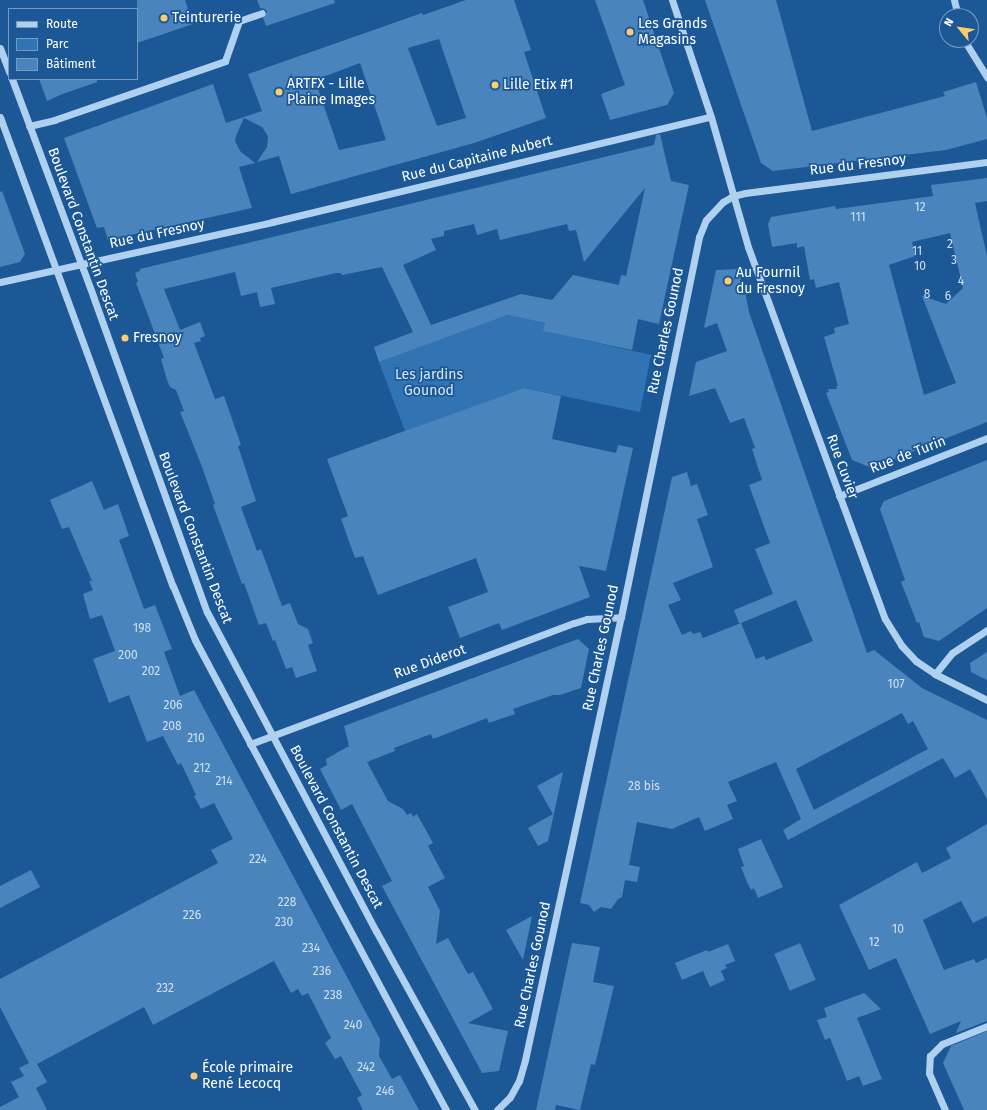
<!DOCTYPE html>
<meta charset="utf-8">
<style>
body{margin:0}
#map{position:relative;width:987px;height:1110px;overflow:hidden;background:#1c5895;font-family:"Fira Sans",sans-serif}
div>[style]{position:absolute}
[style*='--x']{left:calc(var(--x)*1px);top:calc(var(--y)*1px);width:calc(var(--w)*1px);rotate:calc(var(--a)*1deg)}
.green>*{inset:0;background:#3173b3}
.building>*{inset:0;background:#4a84bd;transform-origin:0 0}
.minor>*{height:7px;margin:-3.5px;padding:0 3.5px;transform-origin:3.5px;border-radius:3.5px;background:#afd0ef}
.dots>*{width:11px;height:11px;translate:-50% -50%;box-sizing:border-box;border:2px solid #1c5895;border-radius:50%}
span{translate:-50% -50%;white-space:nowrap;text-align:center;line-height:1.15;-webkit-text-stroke:3.5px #1c5895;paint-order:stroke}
.number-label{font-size:12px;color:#d2e0ee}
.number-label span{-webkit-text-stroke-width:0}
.poi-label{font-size:14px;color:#fff}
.left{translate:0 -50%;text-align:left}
.street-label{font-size:14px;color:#fff}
.park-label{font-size:14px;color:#d6e9fb}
.legend{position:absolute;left:8px;top:8px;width:130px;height:72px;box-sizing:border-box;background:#1c5895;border:1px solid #779bbf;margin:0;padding:5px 7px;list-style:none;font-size:12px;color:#fff}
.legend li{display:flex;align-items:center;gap:8px;height:20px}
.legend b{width:20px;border:1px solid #779bbf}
.north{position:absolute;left:939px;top:8px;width:40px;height:40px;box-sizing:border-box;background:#1c5895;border:1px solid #779bbf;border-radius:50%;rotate:299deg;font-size:11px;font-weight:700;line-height:16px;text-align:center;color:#fff}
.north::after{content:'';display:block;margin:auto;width:14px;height:18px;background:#ffcc6d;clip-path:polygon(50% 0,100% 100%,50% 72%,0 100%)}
</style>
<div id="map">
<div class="green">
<i style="clip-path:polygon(508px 315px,545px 323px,544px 331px,651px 355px,640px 412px,524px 388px,405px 431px,379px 362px)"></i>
</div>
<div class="building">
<i style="clip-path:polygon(137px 0,185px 0,193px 24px,137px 43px)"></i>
<i style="clip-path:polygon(257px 0,334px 0,335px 3px,266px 26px,263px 18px,267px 12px,265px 9px,260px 8px)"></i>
<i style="clip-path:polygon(evenodd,466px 0,514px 0,531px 50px,524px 52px,546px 118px,474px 143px,291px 194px,279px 156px,257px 162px,267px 147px,268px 136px,262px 127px,244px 118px,236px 136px,235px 141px,240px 151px,255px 163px,239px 167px,252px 208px,108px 240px,104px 227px,97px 228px,64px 138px,213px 84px,226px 123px,262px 111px,248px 74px,422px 13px,423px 15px,466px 0,439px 39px,466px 118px,437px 126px,408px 48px,439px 39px,466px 0,360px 63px,386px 140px,339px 150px,315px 80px,360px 63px)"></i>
<i style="clip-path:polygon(595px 0,643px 0,674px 93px,667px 105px,610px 120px,601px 94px,625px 85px)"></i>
<i style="clip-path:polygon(705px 0,776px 0,812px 131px,945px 96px,943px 92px,976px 82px,987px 118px,987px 139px,946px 150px,773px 171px,761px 163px)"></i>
<i style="clip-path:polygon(39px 79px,97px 79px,97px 82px,60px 95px,47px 101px)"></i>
<i style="clip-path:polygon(evenodd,660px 134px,671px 181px,689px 185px,659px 324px,638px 319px,632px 350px,543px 331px,545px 323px,508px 315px,379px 362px,374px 347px,413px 332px,382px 267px,342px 275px,341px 273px,336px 273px,271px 288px,275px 304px,260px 307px,257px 292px,241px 296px,235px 272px,164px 289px,180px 330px,200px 322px,205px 336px,200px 338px,201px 341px,194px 343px,215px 399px,224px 396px,241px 445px,238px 446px,256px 501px,241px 507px,257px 551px,261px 549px,282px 606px,290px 603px,298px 624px,308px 629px,313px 643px,308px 645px,317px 671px,296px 678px,292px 667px,286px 669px,275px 640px,273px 641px,266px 623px,259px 625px,244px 583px,242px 584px,213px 505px,215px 504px,201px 464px,180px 412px,184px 411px,176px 390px,170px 387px,167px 380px,161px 359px,164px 358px,136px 283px,138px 282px,135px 273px,140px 271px,140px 269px,654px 145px,656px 135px,660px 134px,645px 188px,626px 276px,621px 275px,619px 285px,573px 275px,552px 300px,521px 294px,431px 325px,403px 265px,436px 250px,431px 239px,444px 236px,444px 231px,474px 224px,477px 235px,497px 229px,500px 240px,567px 224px,569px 231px,576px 230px,584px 262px,645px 188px)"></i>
<i style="clip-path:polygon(evenodd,987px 178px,987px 201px,975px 203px,987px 256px,987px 422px,872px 468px,852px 460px,826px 393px,829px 392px,828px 389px,837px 389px,836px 386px,838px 386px,824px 337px,835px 333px,834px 328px,849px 324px,839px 282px,816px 288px,814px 279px,810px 280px,804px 246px,797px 248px,797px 243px,772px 247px,768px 224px,771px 217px,835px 206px,836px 209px,933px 196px,931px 185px,987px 178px,950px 233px,963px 288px,946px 304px,922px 296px,956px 383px,924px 395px,889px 265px,915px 256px,912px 242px,950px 233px)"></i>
<i style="clip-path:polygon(2px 191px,25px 254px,20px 262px,0 267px,0 192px)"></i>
<i style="clip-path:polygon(evenodd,737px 269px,745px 291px,749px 312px,867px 653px,874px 650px,922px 688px,987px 720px,987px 799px,970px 769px,955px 778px,943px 758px,788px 840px,783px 830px,801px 819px,776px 762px,728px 782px,737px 801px,727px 805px,733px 819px,705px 831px,699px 817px,672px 829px,637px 822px,629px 865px,640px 867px,637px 882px,625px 880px,622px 897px,618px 899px,611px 909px,601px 907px,594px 912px,589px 905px,580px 903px,672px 477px,687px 472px,691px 486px,697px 484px,708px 515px,697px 519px,713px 567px,673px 583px,681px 600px,668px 605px,682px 635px,691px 631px,693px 634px,700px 632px,703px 638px,741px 623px,739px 623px,734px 610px,773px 594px,755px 549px,770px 543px,749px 485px,762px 480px,752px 449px,755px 448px,744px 418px,730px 423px,715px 388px,689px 396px,696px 362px,727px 351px,717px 323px,704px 328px,716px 270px,737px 269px,796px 600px,813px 641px,766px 660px,764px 656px,756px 659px,741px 623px,796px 600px,737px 269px,902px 713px,908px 724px,913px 721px,928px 749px,814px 810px,796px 769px,902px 713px)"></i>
<i style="clip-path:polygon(524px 388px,561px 396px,552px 439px,616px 453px,618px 445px,633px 448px,606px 571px,579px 566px,590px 597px,502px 630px,499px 623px,460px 638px,448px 607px,488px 592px,476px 558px,378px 595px,363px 556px,355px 558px,341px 519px,348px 516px,327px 459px)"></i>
<i style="clip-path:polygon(987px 460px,987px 608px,939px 641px,924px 637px,919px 622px,917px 623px,901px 582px,905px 580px,880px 509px,884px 501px)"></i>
<i style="clip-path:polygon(92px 481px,104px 510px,118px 504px,129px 536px,119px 540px,144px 609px,155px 605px,172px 649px,164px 652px,180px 696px,194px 690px,380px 1039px,379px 1056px,392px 1079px,400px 1075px,419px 1110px,363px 1110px,357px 1098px,362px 1095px,341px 1056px,335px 1059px,325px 1043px,331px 1038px,308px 993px,302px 996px,298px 989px,291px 993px,274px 961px,153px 1025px,144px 1007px,37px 1064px,47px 1082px,36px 1088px,47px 1110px,0 1110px,0 1107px,19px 1097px,11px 1082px,24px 1076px,19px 1068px,29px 1063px,0 1007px,0 979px,218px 863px,211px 850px,233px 839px,214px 803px,201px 809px,194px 796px,196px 795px,181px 763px,178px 765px,163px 736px,147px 742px,129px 695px,109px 703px,93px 659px,115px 651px,102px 615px,90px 619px,83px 594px,93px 590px,89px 581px,92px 581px,69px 527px,62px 529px,50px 500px)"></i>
<i style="clip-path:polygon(578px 639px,589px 649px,581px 688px,560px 695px,553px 695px,513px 709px,515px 714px,489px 723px,487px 718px,433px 739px,431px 734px,394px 748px,395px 751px,367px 762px,388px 801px,403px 809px,407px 815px,411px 813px,413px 817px,417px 814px,433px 843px,428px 846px,445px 878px,428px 887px,440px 911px,436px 944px,448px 938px,468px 974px,473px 972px,493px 1009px,468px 1023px,508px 1031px,499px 1071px,482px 1073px,382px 886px,392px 881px,352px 804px,341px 810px,320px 769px,327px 765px,326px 759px,349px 746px,344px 726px)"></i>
<i style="clip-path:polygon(987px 652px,987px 680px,971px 672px,970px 663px)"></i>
<i style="clip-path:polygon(563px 772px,548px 841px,538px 846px,528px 828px,553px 814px,537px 786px)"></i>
<i style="clip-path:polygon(987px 824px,987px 916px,973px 923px,961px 901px,923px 920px,944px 970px,974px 959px,976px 963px,987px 958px,987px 1021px,956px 1033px,961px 1021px,930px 1034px,896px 958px,869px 970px,839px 905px,917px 862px,922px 873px,951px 858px,946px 848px)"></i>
<i style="clip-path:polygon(761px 839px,783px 887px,758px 898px,754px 888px,751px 890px,747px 882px,741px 867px,744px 866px,738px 849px)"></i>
<i style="clip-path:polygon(31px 870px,40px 887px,0 908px,0 886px)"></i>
<i style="clip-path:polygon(532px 916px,523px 960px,506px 930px)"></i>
<i style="clip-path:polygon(572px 943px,600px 947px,593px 982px,614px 986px,595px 1065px,591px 1064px,580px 1110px,556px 1105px,555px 1110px,536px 1110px)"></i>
<i style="left:800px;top:943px;width:40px;height:28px;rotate:67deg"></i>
<i style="clip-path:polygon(728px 944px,735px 961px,725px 965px,727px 968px,721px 971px,725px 980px,710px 987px,703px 971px,682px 980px,675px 963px,707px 950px,708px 952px)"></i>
<i style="clip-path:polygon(864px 993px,881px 1009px,857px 1018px,882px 1079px,863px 1086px,859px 1076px,847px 1081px,830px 1038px,825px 1040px,817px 1020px,827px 1017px,824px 1008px)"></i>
<i style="clip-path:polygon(987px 1031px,987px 1110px,964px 1110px,943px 1063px,951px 1046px)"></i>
</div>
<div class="minor">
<i style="--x:672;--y:0;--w:123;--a:71.6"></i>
<i style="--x:711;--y:117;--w:135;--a:74.1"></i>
<i style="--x:748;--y:247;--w:396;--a:69.8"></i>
<i style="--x:885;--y:619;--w:31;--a:58"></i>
<i style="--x:901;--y:645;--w:22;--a:47"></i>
<i style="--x:916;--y:661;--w:23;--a:34"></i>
<i style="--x:935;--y:674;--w:58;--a:26.6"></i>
<i style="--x:954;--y:0;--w:16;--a:76"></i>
<i style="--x:964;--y:40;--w:44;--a:58.1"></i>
<i style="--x:0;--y:48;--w:26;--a:69"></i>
<i style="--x:12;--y:79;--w:232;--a:69.5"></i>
<i style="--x:93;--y:296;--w:336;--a:70.2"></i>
<i style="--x:207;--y:612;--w:361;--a:62.1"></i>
<i style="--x:376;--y:931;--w:205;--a:61.1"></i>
<i style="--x:0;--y:117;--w:500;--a:69.8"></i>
<i style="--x:173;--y:586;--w:58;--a:67.8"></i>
<i style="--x:195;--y:640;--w:533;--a:61.9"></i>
<i style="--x:29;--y:126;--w:26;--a:-13"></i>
<i style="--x:54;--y:120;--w:181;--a:-19"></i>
<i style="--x:225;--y:61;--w:42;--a:-70.7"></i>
<i style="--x:239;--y:21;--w:24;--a:-19"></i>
<i style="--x:0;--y:282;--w:279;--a:-12.4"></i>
<i style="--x:272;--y:222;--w:451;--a:-13.5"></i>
<i style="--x:839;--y:496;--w:159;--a:-21.4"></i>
<i style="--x:935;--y:674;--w:27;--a:-51"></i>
<i style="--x:952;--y:653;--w:42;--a:-33.3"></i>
<i style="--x:250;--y:744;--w:346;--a:-20.5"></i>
<i style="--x:574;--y:623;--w:14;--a:-17"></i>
<i style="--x:587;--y:619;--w:34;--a:-3"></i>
<i style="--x:497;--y:1110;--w:18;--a:-45"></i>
<i style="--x:510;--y:1097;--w:18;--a:-61"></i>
<i style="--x:519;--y:1081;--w:22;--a:-74"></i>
<i style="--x:525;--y:1060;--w:453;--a:-77.8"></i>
<i style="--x:621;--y:617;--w:388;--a:-78.4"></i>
<i style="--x:699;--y:237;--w:18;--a:-68"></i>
<i style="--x:706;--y:220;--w:25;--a:-47"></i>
<i style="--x:723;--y:202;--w:12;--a:-31"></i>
<i style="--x:733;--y:196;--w:12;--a:-14"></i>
<i style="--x:745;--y:193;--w:244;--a:-7.3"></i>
<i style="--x:945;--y:1110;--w:40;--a:-113.4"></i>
<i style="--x:929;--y:1073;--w:17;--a:-87"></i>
<i style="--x:930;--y:1056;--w:17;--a:-45"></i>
<i style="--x:942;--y:1044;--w:48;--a:-21.8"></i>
</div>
<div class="dots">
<i style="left:164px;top:18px;background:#ffcc6d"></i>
<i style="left:630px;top:32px;background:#ffcc6d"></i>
<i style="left:495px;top:85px;background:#ffcc6d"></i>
<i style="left:279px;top:92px;background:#ffcc6d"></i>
<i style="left:728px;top:281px;background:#ffcc6d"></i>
<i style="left:125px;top:338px;background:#ffcc6d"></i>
<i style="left:194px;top:1076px;background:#ffcc6d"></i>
</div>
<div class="number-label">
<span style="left:920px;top:208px">12</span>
<span style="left:858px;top:218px">111</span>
<span style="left:950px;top:245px">2</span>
<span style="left:917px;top:252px">11</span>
<span style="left:954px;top:261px">3</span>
<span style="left:920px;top:267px">10</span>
<span style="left:961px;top:282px">4</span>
<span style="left:927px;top:295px">8</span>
<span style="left:948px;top:297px">6</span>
<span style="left:142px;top:629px">198</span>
<span style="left:128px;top:656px">200</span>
<span style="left:151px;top:672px">202</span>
<span style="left:896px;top:685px">107</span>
<span style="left:173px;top:706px">206</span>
<span style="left:172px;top:727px">208</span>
<span style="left:196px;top:739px">210</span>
<span style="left:202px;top:769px">212</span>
<span style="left:224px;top:782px">214</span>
<span style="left:644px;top:787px">28 bis</span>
<span style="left:258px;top:860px">224</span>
<span style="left:287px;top:903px">228</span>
<span style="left:192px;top:916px">226</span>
<span style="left:284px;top:923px">230</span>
<span style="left:898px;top:930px">10</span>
<span style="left:874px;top:943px">12</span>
<span style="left:311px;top:949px">234</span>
<span style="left:322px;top:972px">236</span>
<span style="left:165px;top:989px">232</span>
<span style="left:333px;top:996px">238</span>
<span style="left:353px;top:1026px">240</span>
<span style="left:366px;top:1068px">242</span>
<span style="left:385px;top:1092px">246</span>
</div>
<div class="poi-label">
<span class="left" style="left:172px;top:18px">Teinturerie</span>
<span class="left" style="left:638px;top:32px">Les Grands<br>Magasins</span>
<span class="left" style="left:287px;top:92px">ARTFX - Lille<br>Plaine Images</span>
<span class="left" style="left:503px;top:85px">Lille Etix #1</span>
<span class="left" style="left:736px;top:281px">Au Fournil<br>du Fresnoy</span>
<span class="left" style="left:133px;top:338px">Fresnoy</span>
<span class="left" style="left:202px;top:1076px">École primaire<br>René Lecocq</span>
</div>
<div class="street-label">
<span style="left:477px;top:159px;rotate:-14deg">Rue du Capitaine Aubert</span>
<span style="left:858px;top:165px;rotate:-7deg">Rue du Fresnoy</span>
<span style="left:83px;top:234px;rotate:70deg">Boulevard Constantin Descat</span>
<span style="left:157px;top:234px;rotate:-12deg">Rue du Fresnoy</span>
<span style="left:666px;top:331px;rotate:-78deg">Rue Charles Gounod</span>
<span style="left:908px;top:455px;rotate:-21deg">Rue de Turin</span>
<span style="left:842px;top:467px;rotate:70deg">Rue Cuvier</span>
<span style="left:195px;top:538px;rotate:69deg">Boulevard Constantin Descat</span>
<span style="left:601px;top:648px;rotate:-78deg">Rue Charles Gounod</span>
<span style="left:430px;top:662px;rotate:-20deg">Rue Diderot</span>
<span style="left:336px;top:827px;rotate:62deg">Boulevard Constantin Descat</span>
<span style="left:533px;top:965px;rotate:-78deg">Rue Charles Gounod</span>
</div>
<div class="park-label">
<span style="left:429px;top:383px">Les jardins<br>Gounod</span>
</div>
<ul class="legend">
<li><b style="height:5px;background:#afd0ef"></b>Route</li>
<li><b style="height:11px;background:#3173b3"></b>Parc</li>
<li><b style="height:11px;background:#4a84bd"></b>Bâtiment</li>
</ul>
<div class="north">N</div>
</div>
